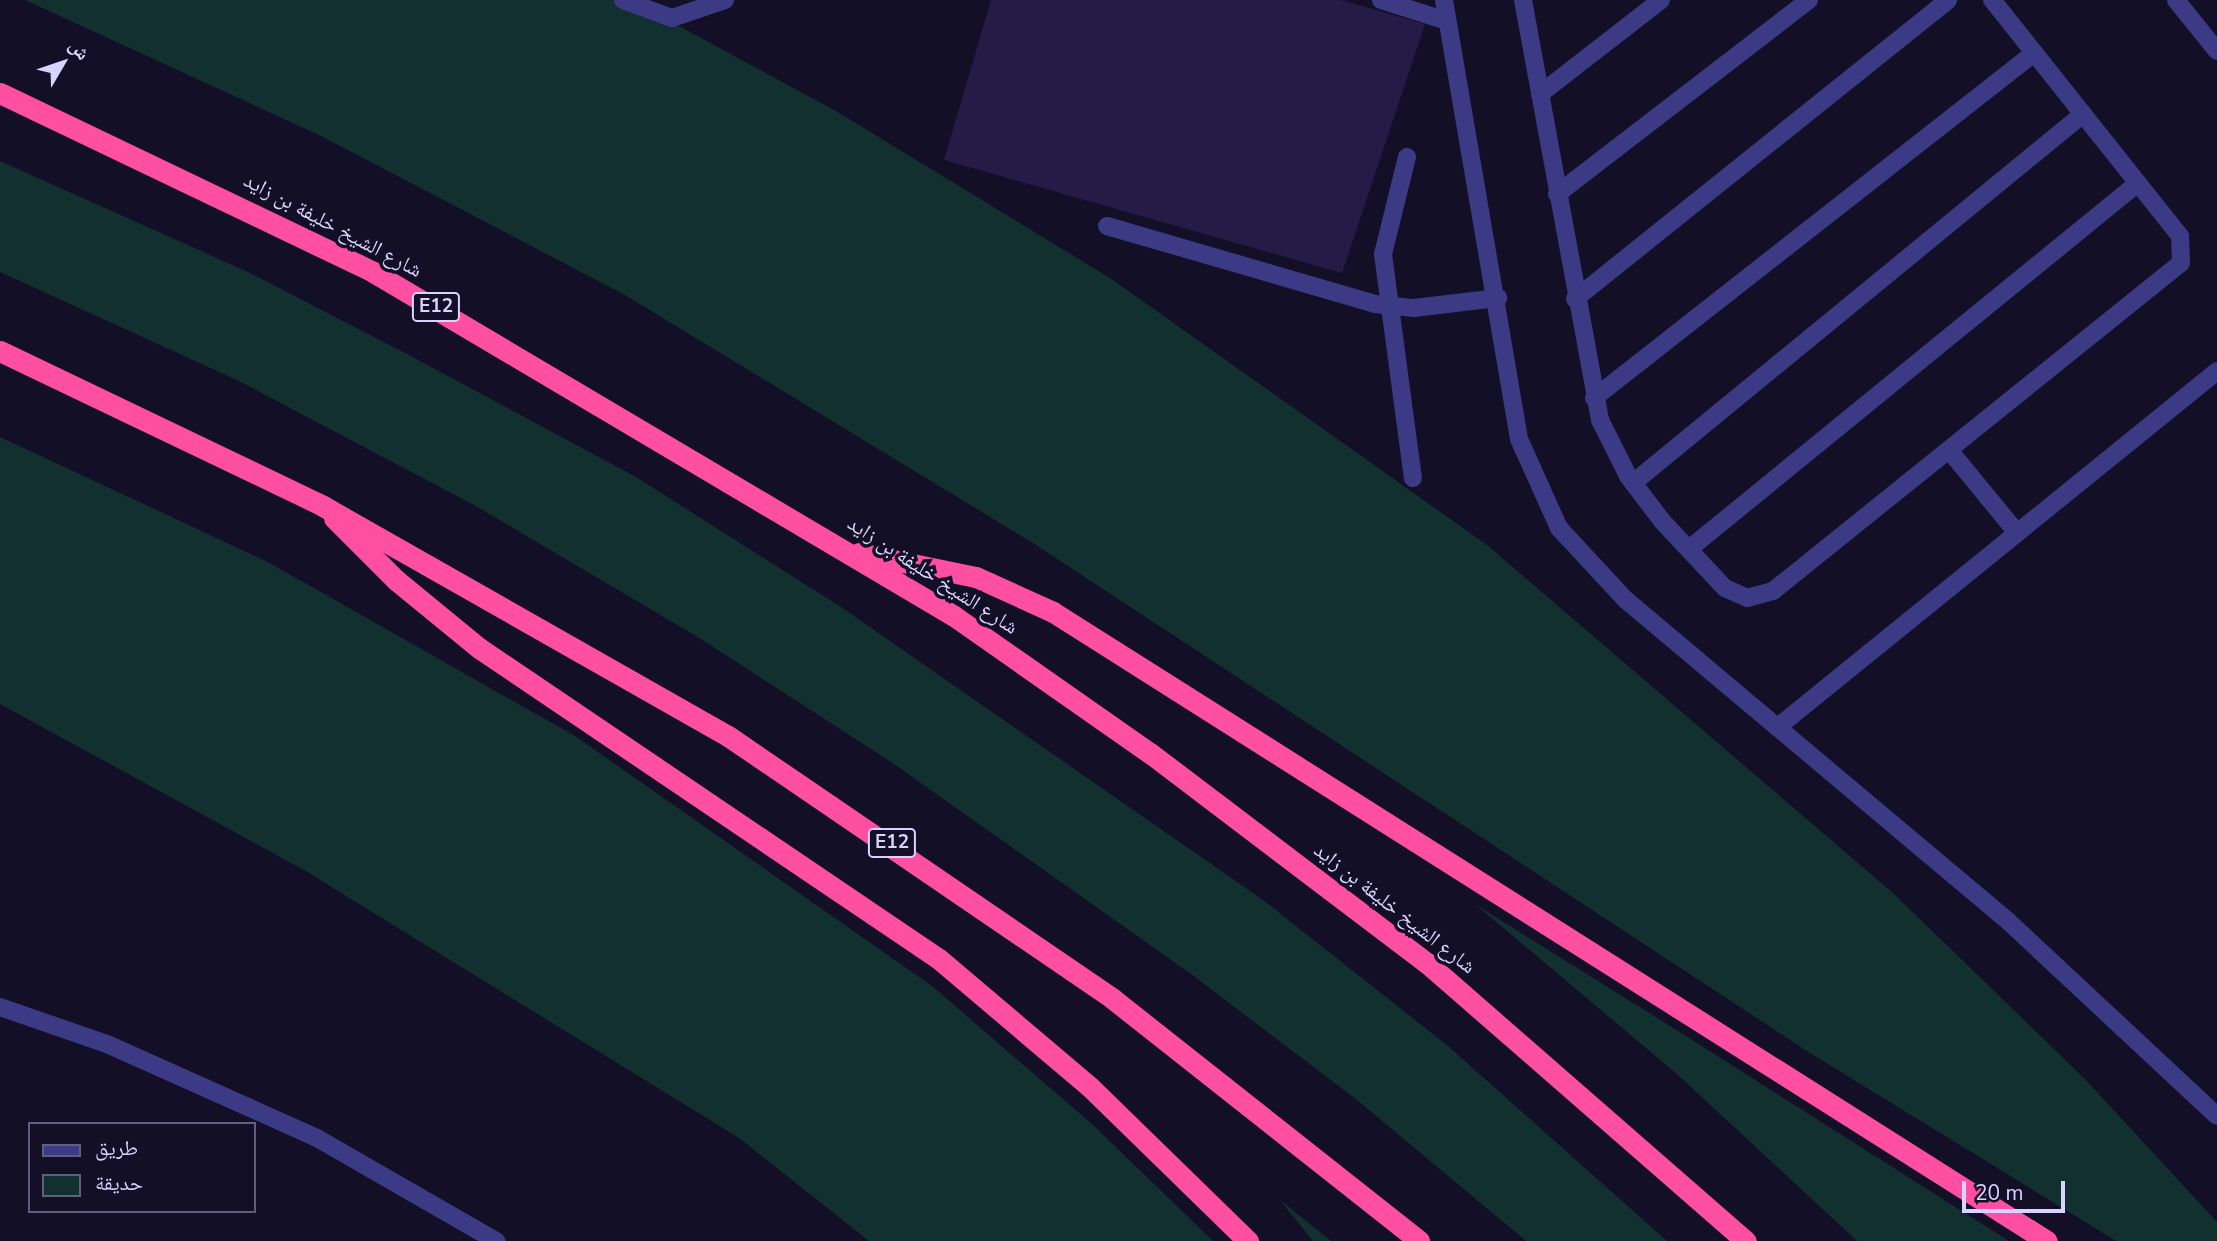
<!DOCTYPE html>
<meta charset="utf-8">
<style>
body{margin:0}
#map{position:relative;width:2217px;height:1241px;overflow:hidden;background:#130f26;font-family:"Nunito Sans","Noto Naskh Arabic",sans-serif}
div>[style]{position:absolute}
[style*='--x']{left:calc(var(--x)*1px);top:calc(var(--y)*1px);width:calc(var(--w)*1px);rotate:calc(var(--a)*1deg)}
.green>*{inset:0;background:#12302f}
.building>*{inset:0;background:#241b47}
.service>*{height:18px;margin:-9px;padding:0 9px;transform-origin:9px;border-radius:9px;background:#3d3a85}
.minor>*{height:18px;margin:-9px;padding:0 9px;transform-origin:9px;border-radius:9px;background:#3d3a85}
.motorway>*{height:21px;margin:-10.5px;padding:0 10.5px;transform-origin:10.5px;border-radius:10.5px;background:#ff4fa3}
span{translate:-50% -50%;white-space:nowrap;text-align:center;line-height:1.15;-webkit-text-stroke:7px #130f26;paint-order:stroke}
.shield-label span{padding:2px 5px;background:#130f26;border:2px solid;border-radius:5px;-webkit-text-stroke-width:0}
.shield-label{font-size:19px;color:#d9d4ff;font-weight:700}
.street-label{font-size:21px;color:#d9d4ff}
.legend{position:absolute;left:28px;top:1122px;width:228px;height:91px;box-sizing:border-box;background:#130f26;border:2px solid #625e7d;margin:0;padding:9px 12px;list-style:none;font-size:21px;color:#d9d4ff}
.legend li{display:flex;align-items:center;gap:14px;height:35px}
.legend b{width:35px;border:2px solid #625e7d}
.north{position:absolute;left:28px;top:28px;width:70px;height:70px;-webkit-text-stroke:5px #130f26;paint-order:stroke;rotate:51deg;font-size:19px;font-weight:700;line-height:28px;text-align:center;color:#d9d4ff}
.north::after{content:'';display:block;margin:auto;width:24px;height:32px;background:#d9d4ff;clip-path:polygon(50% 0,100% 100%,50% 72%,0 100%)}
.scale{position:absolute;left:1962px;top:1181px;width:103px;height:32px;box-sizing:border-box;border:4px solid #d9d4ff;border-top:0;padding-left:9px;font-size:21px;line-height:24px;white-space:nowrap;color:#d9d4ff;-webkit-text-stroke:5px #130f26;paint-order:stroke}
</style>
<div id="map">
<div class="green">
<i style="clip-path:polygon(25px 0,631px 0,836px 111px,1110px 278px,1487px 545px,1894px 894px,2084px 1078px,2217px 1222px,2217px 1241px,2116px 1241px,1810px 1053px,1036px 545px,625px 295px,319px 135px)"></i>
<i style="clip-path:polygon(0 161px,248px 272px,405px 353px,636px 477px,841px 607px,1263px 900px,1448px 1046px,1667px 1241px,1526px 1241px,1357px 1100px,1191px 974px,894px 764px,701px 639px,474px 505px,239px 381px,0 272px)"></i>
<i style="clip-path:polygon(0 437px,268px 562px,575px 736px,932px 986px,1092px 1124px,1213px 1241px,869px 1241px,739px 1138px,304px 870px,0 704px)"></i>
<i style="clip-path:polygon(1475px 904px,1675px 1029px,2009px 1241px,1857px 1241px,1678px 1075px)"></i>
<i style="clip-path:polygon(1279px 1199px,1331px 1241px,1313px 1241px)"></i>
</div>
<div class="building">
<i style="clip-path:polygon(991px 0,1341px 0,1425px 24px,1342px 273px,944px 160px)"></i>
</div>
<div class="service">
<i style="--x:623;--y:0;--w:52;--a:20.2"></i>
<i style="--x:672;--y:18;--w:56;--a:-18.8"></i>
<i style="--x:1381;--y:0;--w:69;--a:17.7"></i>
<i style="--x:1523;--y:0;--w:427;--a:79.6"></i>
<i style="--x:1600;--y:420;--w:63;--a:63.4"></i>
<i style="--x:1628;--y:476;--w:56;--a:52.9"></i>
<i style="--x:1662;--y:521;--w:92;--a:46.8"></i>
<i style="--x:1725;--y:588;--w:24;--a:24"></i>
<i style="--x:1747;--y:598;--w:27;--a:-15"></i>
<i style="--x:1773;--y:591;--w:523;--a:-38.8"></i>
<i style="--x:2181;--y:263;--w:27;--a:-92"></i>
<i style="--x:2180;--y:236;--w:302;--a:-128.5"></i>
<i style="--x:2176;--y:0;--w:65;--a:51.2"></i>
<i style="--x:1540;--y:94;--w:153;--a:-37.8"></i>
<i style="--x:1407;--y:157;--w:100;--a:103.9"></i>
<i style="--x:1383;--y:254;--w:226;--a:82.4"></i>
<i style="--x:1557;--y:194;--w:318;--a:-37.6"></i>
<i style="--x:1107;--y:226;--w:279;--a:16.2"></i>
<i style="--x:1375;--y:304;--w:39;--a:6"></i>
<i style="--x:1414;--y:308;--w:85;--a:-6.8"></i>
<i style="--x:1575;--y:299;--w:478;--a:-38.7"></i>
<i style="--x:1594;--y:398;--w:559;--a:-38.1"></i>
<i style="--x:1949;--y:450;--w:102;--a:50.6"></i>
<i style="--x:1633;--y:483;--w:582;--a:-39.35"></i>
<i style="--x:1689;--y:549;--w:579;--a:-39.19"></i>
</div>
<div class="minor">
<i style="--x:1444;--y:0;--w:445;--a:80.3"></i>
<i style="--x:1519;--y:439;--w:98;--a:65.8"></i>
<i style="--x:1559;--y:528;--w:98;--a:47.1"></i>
<i style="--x:1626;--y:600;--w:500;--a:40.05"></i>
<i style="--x:2009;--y:922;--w:284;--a:43"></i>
<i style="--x:1779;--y:726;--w:564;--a:-39.02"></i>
<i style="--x:0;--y:1007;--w:113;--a:19.1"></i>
<i style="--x:107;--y:1044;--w:230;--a:24.1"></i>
<i style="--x:317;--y:1138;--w:207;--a:29.9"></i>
</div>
<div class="motorway">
<i style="--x:0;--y:93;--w:414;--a:25.6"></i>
<i style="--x:373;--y:272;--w:675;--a:30.63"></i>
<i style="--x:954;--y:616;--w:239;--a:35"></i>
<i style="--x:1150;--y:753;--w:348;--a:37.2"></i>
<i style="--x:1427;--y:963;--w:423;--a:41.1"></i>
<i style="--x:0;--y:351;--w:358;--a:25.6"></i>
<i style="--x:323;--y:506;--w:466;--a:29.6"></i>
<i style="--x:728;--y:736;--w:466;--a:34.3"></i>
<i style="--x:1113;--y:999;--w:390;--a:38.3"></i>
<i style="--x:334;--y:518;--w:88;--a:45"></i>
<i style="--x:396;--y:580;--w:107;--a:39.3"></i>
<i style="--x:479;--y:648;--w:555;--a:34.06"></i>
<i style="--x:939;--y:959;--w:198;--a:40.3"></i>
<i style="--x:1090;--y:1087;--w:221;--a:44.3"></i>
<i style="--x:859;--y:553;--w:119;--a:11.6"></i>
<i style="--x:976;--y:577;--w:85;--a:24.4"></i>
<i style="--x:1053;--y:612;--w:1176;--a:32.33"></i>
</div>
<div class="shield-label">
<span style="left:436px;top:307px">E12</span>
<span style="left:892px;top:843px">E12</span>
</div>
<div class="street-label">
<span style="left:333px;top:225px;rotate:28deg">شارع الشيخ خليفة بن زايد</span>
<span style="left:933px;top:575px;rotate:33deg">شارع الشيخ خليفة بن زايد</span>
<span style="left:1395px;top:908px;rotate:38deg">شارع الشيخ خليفة بن زايد</span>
</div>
<ul class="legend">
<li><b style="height:9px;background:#3d3a85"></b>طريق</li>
<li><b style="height:19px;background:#12302f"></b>حديقة</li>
</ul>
<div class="north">ش</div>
<div class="scale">20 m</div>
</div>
